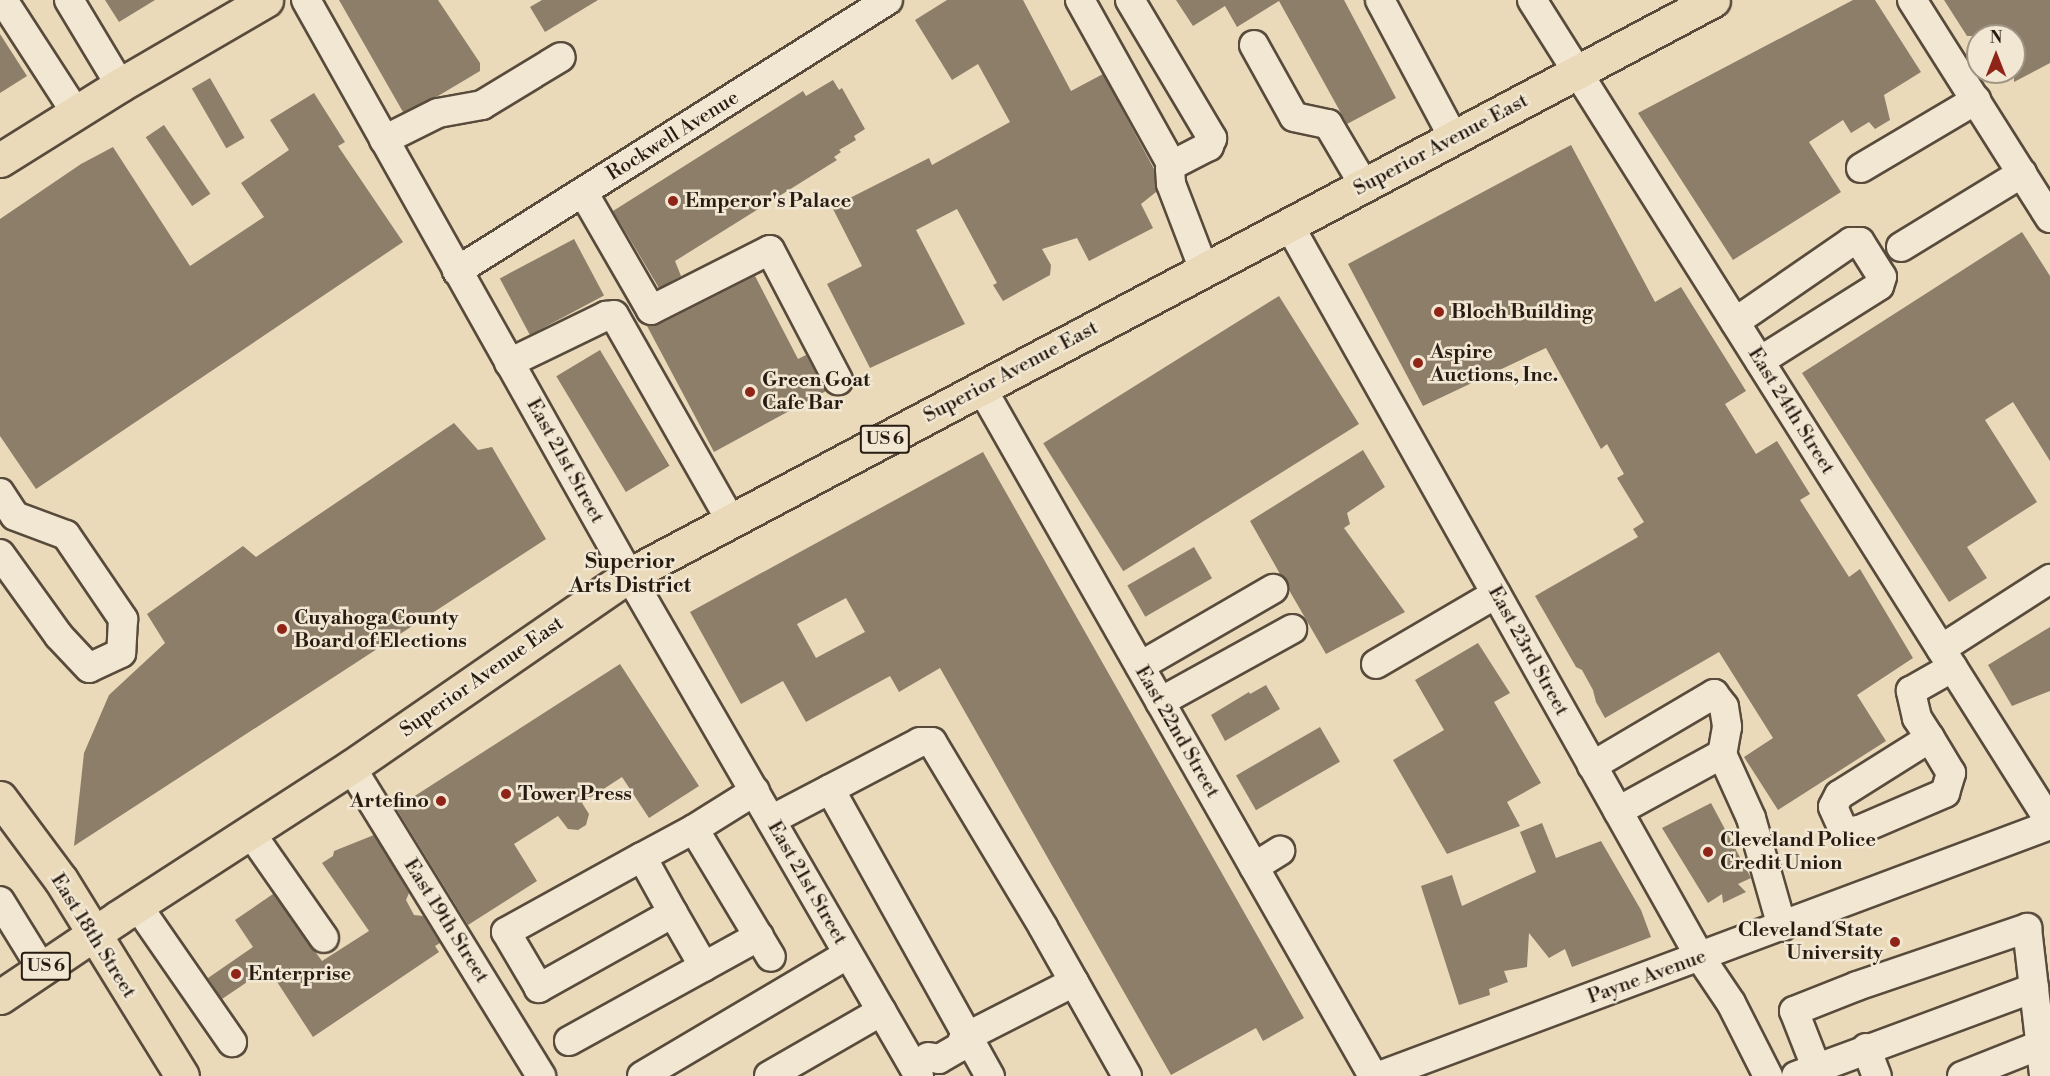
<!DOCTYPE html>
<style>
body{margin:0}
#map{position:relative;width:2050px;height:1076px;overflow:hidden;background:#eadaba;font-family:"Libre Bodoni",serif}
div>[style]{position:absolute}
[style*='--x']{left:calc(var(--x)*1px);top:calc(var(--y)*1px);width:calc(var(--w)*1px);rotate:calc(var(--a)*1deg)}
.building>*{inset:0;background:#8c7e69;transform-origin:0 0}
.roads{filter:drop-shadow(2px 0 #584b3c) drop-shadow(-2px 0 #584b3c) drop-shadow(0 2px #584b3c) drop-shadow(0 -2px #584b3c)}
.minor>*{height:28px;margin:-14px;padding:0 14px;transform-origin:14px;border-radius:14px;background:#f1e7d2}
.major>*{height:33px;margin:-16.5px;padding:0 16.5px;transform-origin:16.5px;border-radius:16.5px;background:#eadaba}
.dots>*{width:16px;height:16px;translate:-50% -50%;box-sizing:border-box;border:3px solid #f1e7d2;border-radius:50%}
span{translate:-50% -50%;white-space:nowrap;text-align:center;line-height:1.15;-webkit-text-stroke:5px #f1e7d2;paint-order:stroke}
.shield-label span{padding:2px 4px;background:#f1e7d2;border:2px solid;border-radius:4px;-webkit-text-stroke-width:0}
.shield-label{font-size:18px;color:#271b12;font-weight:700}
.street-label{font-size:20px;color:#271b12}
.poi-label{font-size:20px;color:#271b12;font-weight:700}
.left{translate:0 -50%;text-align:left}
.right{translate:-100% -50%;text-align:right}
.neighbourhood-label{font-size:21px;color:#271b12;font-weight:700}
.north{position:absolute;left:1966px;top:24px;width:60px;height:60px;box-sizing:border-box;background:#f1e7d2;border:2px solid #a09585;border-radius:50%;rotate:0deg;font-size:16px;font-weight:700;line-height:24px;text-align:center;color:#271b12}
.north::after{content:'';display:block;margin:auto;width:21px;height:27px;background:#8f2418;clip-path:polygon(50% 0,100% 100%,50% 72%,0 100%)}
</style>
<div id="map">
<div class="building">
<i style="clip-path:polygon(105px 0,155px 0,119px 22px)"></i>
<i style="clip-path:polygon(339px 0,438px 0,480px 63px,480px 71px,438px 96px,403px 112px)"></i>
<i style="clip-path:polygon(542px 0,598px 0,545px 32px,530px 7px)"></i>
<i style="clip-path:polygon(947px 0,1023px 0,1071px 91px,1103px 74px,1154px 169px,1156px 192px,1141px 204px,1153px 228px,1089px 261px,1077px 238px,1042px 249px,1051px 265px,1050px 275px,1003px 301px,993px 285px,997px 283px,957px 209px,916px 230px,965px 324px,870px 368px,827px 284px,862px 266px,832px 207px,929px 158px,932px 165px,1010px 122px,978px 64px,952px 80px,915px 20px)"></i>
<i style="clip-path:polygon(1176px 0,1344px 0,1396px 98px,1347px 124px,1279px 1px,1237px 27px,1225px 6px,1193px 26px)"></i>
<i style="clip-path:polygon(1853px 0,1875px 0,1921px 72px,1884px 95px,1890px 120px,1875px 129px,1869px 122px,1851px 133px,1843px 120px,1809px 142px,1841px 192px,1733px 260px,1638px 113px)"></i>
<i style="clip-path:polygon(1944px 0,2050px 0,2050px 63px,2014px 82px,2014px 36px,1967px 36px)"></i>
<i style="clip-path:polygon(0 34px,27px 76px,0 93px)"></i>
<i style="left:210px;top:78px;width:69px;height:21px;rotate:60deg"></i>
<i style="clip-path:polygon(833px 80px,839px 90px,842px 88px,865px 129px,854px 136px,856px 140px,839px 150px,841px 152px,834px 157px,837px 160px,675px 261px,681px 276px,659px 288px,613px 211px,803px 91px,806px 96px)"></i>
<i style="clip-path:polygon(314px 93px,345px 142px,338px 146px,403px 242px,36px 489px,0 436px,0 219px,81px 164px,113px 147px,190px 266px,264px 217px,241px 183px,289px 150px,270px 120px)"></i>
<i style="left:164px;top:125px;width:83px;height:22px;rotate:56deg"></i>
<i style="clip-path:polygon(1571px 145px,1655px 302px,1681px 287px,1746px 391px,1725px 404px,1756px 454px,1777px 441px,1810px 494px,1800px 500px,1849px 577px,1860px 569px,1913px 658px,1857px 695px,1886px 741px,1778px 810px,1744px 757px,1773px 738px,1719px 652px,1605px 718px,1596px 702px,1593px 690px,1582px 670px,1576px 667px,1535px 596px,1638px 537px,1633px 529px,1644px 522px,1617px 478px,1624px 474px,1607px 444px,1601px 449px,1546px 348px,1423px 406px,1348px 264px)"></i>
<i style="clip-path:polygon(2022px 232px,2050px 276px,2050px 461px,2013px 402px,1985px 420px,2037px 502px,1967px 547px,1987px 578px,1949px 602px,1802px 373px)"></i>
<i style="left:574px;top:239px;width:64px;height:84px;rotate:62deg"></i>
<i style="clip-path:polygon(755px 276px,798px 359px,806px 355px,826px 391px,714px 452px,647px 326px,658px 325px)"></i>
<i style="left:1279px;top:296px;width:151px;height:278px;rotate:58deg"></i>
<i style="left:600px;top:350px;width:135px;height:51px;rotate:59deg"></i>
<i style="clip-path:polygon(454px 423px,478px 450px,492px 447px,546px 539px,74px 846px,84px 753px,109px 695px,165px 643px,147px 614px,243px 546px,256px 557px)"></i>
<i style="clip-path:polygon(1363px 450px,1385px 487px,1347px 513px,1350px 524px,1344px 528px,1405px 612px,1326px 654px,1289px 590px,1287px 580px,1280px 574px,1250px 521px)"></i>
<i style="clip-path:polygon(evenodd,983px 452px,1304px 1018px,1263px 1041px,1256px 1028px,1171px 1075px,940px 668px,899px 692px,890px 676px,806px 722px,783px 681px,741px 704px,690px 612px,983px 452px,846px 598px,865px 632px,816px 658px,797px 624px,846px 598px)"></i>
<i style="left:1194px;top:547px;width:36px;height:77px;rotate:60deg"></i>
<i style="clip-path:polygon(2050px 627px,2050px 691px,2012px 706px,1988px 665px)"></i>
<i style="clip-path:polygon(1478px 643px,1510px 693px,1494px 702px,1541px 783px,1507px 802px,1520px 826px,1447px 854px,1393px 760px,1444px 730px,1415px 680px)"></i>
<i style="clip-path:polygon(620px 664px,699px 786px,649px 818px,622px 777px,582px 803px,589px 814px,586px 825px,578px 830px,568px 829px,558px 816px,514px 844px,537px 881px,468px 925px,396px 808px)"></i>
<i style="clip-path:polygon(1266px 685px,1280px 709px,1225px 741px,1211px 715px,1249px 692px,1250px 694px)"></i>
<i style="left:1320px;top:727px;width:40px;height:97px;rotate:60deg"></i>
<i style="clip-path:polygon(1711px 803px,1751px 878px,1738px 884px,1746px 892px,1723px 903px,1722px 894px,1708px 903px,1662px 828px)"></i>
<i style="clip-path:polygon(1542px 823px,1556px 858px,1601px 841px,1641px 910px,1651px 937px,1572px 967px,1565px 949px,1549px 958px,1529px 933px,1527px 967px,1504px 971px,1508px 982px,1489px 989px,1490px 995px,1459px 1005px,1421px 886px,1452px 875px,1462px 906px,1536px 872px,1520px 832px)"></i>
<i style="clip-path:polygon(374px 835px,409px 893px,406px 900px,414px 915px,423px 916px,440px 943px,435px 946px,439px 952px,313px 1037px,268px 968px,222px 999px,208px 978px,253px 947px,235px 920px,273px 894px,322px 961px,369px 931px,322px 863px,333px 856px,334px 851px)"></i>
</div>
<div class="roads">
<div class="minor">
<i style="--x:3;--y:0;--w:135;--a:57.1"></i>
<i style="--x:69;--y:0;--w:99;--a:59"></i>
<i style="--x:306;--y:0;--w:660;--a:60.68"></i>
<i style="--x:629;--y:575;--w:579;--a:59.94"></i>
<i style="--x:1080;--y:0;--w:189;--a:60.9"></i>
<i style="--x:1172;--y:165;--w:4;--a:117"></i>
<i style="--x:1170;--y:169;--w:15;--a:86"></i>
<i style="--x:1171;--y:184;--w:92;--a:69"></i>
<i style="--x:1130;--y:0;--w:161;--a:59.3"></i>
<i style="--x:1212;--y:138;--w:9;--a:111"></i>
<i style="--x:1209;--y:146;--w:42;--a:152.8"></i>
<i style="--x:1380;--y:0;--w:155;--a:61.9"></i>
<i style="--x:1532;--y:0;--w:972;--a:57.78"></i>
<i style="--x:1912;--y:0;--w:258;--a:57.7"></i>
<i style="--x:1254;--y:45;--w:82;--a:60.9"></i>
<i style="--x:1294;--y:117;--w:35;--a:12"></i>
<i style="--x:1328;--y:124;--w:71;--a:59.5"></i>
<i style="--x:384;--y:140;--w:60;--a:-26.6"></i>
<i style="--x:438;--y:113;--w:45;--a:-10.3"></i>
<i style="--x:482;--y:105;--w:92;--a:-31.3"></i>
<i style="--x:1861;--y:168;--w:134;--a:-30.6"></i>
<i style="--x:583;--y:192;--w:136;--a:60"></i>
<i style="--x:651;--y:310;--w:133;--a:-26.8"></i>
<i style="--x:770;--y:250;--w:147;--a:62.4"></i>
<i style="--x:1289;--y:225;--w:839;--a:60.69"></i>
<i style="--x:1700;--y:957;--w:55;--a:56"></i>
<i style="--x:1731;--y:1003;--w:82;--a:63.1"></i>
<i style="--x:1901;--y:247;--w:142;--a:-31.4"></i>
<i style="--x:457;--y:271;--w:509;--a:-32.16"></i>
<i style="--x:1735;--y:322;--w:141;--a:-34.6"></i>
<i style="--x:1851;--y:242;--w:9;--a:0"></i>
<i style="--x:1860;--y:242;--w:41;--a:57.8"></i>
<i style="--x:1882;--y:277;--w:9;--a:108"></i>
<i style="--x:1879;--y:286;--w:141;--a:147.8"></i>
<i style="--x:509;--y:363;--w:108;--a:-25.9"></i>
<i style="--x:606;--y:316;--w:8;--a:-7"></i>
<i style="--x:614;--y:315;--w:237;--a:60.4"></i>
<i style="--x:981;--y:387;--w:793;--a:60.36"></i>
<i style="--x:0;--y:493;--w:27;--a:57"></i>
<i style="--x:15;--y:516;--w:54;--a:20.4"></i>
<i style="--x:66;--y:535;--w:102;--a:55.8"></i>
<i style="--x:123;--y:619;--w:34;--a:93"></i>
<i style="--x:121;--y:653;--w:35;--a:155"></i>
<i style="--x:89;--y:668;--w:44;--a:-133.2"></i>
<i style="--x:59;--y:636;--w:101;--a:-125.7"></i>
<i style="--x:1941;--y:649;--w:130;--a:-32.7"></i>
<i style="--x:1376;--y:664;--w:139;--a:-30.3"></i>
<i style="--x:1140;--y:666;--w:154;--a:-30.1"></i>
<i style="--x:1160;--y:702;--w:151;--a:-28.9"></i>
<i style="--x:1930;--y:738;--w:107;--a:147.9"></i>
<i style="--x:1839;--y:795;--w:13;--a:117"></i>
<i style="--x:1833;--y:807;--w:27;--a:66"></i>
<i style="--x:1844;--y:832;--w:15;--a:-8"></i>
<i style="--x:1859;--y:830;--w:94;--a:-23.3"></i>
<i style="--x:1945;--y:793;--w:21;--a:-73"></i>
<i style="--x:1951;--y:773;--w:41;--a:-121"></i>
<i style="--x:1930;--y:738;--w:24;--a:-123"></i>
<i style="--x:1917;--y:718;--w:28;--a:-103"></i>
<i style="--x:1911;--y:691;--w:48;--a:-29.7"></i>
<i style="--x:1592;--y:766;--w:142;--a:-30.5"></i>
<i style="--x:1714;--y:694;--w:16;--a:52"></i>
<i style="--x:1724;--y:707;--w:20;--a:81"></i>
<i style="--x:1727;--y:727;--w:27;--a:100"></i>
<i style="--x:1722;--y:754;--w:70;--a:65.6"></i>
<i style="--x:1751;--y:818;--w:113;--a:74.1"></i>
<i style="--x:351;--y:767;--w:363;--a:58.4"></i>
<i style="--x:830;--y:789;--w:329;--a:60.9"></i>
<i style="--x:755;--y:791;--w:72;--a:148.1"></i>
<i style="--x:694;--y:829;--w:149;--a:59"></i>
<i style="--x:1618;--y:811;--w:119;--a:-28.7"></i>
<i style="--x:771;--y:820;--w:168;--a:-27.6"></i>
<i style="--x:920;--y:742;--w:12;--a:0"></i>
<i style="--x:932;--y:742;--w:216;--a:59"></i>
<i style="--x:1043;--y:927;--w:171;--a:60.6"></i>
<i style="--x:250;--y:832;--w:129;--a:55.1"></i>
<i style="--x:642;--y:857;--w:64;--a:61"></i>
<i style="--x:673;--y:913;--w:154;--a:150.8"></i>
<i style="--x:539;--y:988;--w:65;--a:-120.5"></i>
<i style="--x:506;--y:932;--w:155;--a:-28.9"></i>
<i style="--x:642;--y:857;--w:59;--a:-28.3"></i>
<i style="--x:1254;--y:867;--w:31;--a:-32"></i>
<i style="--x:0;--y:901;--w:80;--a:58.3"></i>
<i style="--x:137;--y:905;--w:167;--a:55.3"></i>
<i style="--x:673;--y:913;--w:62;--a:60.1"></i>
<i style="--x:569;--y:1041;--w:217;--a:-28.9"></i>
<i style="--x:1866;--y:1048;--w:30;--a:69"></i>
<i style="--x:928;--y:1057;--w:11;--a:10"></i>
<i style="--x:939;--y:1059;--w:24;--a:-30"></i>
<i style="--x:960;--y:1047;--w:8;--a:-67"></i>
<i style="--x:963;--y:1040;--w:6;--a:-39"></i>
<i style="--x:968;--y:1036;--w:119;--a:-27"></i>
<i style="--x:1816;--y:1067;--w:60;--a:-111.4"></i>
<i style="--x:1794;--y:1011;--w:68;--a:-21.6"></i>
<i style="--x:1857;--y:986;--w:180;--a:-18.8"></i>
<i style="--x:2027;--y:928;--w:149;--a:83.4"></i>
<i style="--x:642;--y:1076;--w:239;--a:-30.6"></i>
<i style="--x:769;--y:1076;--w:130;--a:-29.9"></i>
<i style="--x:1379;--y:1076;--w:716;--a:-20.51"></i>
<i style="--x:1796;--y:1076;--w:254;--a:-20.3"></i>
<i style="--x:1962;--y:1076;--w:84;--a:-21.7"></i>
</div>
<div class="major">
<i style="--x:0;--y:160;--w:142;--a:-32"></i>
<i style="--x:120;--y:85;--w:169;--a:-30.2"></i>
<i style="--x:0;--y:798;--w:102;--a:53.4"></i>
<i style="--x:61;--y:880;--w:230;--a:58.3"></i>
<i style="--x:0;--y:997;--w:143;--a:-33.9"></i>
<i style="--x:119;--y:917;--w:276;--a:-32.9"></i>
<i style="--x:351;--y:767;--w:338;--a:-34.6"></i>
<i style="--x:629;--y:575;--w:1227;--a:-27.94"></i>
</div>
</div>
<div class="dots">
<i style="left:673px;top:201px;background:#8f2418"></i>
<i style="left:1439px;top:312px;background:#8f2418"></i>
<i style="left:1418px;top:363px;background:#8f2418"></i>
<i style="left:750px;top:392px;background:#8f2418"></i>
<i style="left:282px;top:629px;background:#8f2418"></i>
<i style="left:506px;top:794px;background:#8f2418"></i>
<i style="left:441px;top:801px;background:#8f2418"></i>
<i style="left:1708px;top:852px;background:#8f2418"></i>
<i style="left:1895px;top:942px;background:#8f2418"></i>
<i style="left:236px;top:974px;background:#8f2418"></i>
</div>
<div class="shield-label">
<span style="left:885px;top:439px">US 6</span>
<span style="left:46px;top:966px">US 6</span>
</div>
<div class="street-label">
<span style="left:673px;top:136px;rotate:-32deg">Rockwell Avenue</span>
<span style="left:1441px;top:145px;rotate:-28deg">Superior Avenue East</span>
<span style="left:1011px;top:372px;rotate:-28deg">Superior Avenue East</span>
<span style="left:1791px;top:411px;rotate:58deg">East 24th Street</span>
<span style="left:565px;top:461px;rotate:61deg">East 21st Street</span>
<span style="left:1528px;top:651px;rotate:61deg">East 23rd Street</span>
<span style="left:482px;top:677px;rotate:-35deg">Superior Avenue East</span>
<span style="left:1177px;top:732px;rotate:60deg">East 22nd Street</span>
<span style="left:807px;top:883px;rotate:60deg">East 21st Street</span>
<span style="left:446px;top:921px;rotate:58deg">East 19th Street</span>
<span style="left:93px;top:936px;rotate:58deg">East 18th Street</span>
<span style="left:1647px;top:977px;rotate:-20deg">Payne Avenue</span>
</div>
<div class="poi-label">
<span class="left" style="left:685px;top:201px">Emperor's Palace</span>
<span class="left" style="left:1451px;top:312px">Bloch Building</span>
<span class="left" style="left:1430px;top:364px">Aspire<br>Auctions, Inc.</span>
<span class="left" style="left:762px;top:392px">Green Goat<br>Cafe Bar</span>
<span class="left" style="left:294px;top:630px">Cuyahoga County<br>Board of Elections</span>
<span class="left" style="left:518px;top:794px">Tower Press</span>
<span class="right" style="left:429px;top:801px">Artefino</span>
<span class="left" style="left:1720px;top:852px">Cleveland Police<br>Credit Union</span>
<span class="right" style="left:1883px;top:942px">Cleveland State<br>University</span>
<span class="left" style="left:248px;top:974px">Enterprise</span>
</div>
<div class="neighbourhood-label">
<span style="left:630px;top:574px">Superior<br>Arts District</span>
</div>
<div class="north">N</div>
</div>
